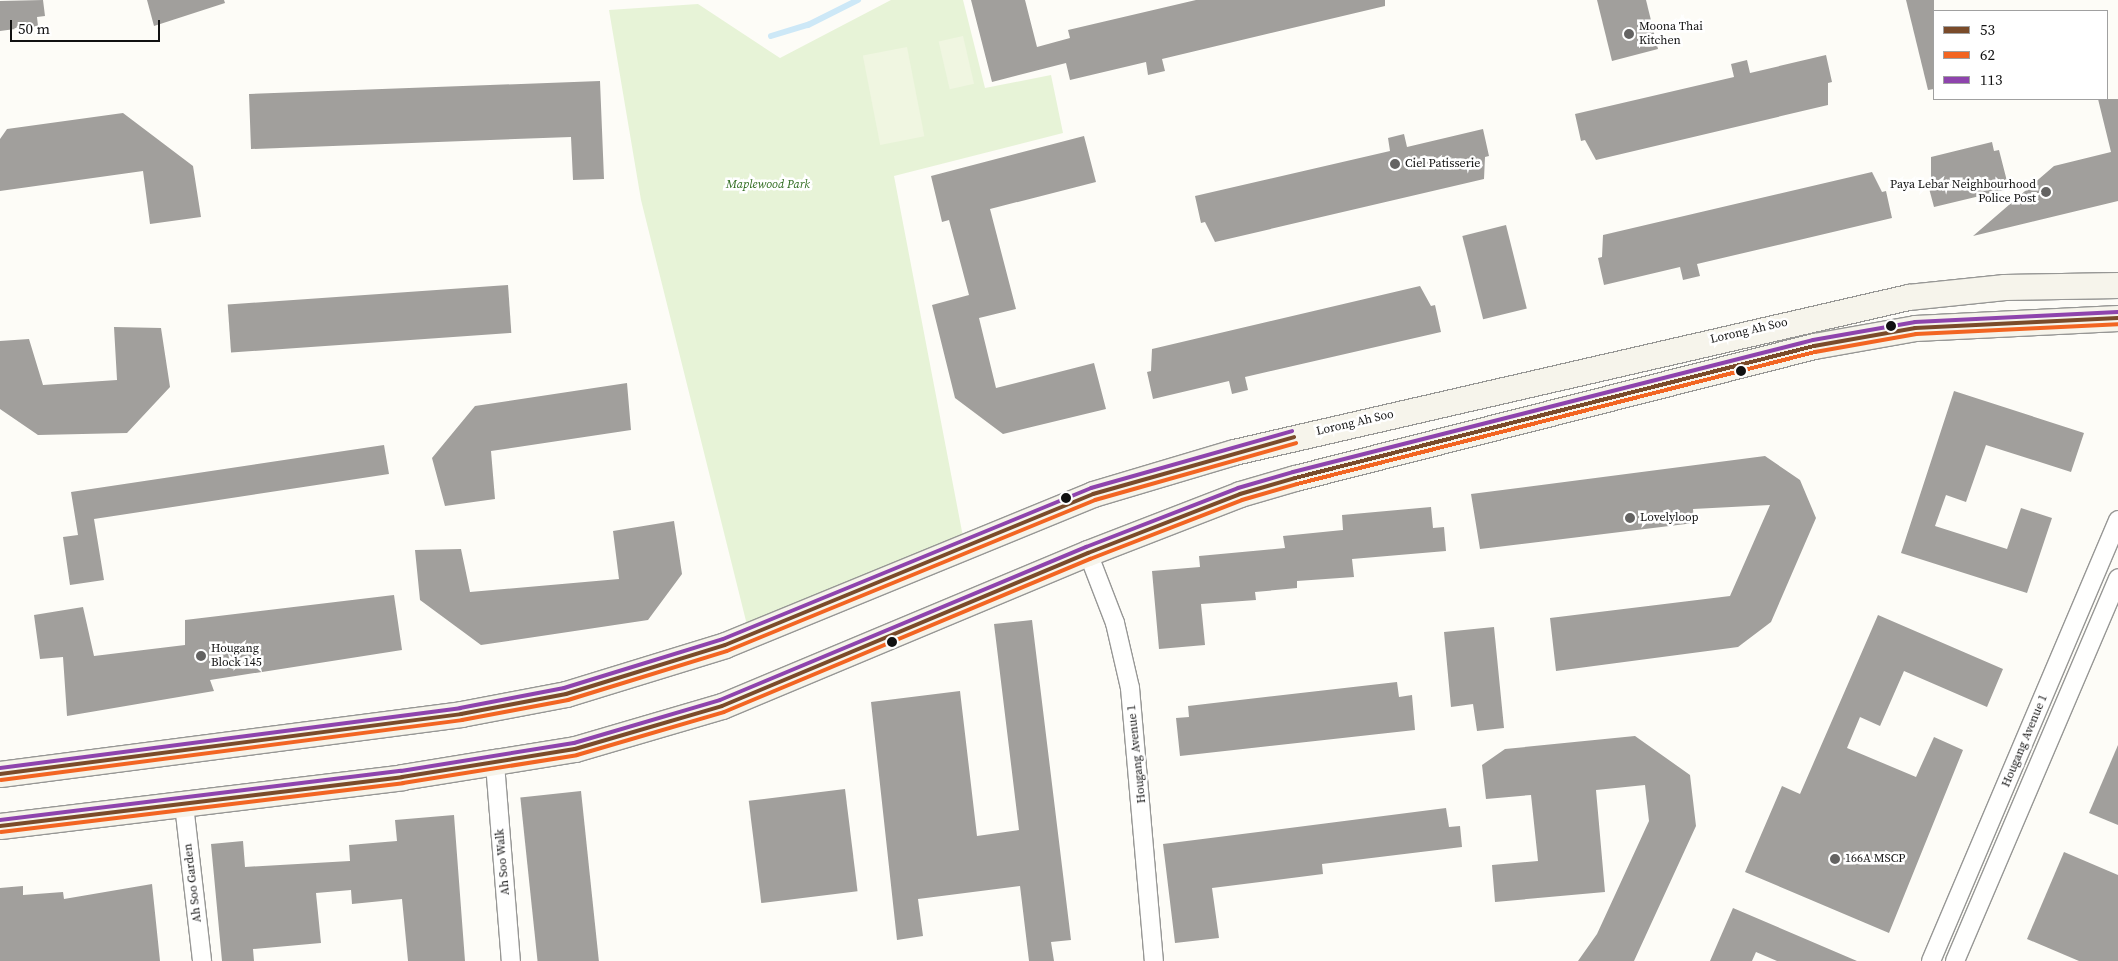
<!DOCTYPE html>
<style>
body{margin:0}
#map{position:relative;width:2118px;height:961px;overflow:hidden;background:#fdfcf7;font-family:"Source Serif 4",serif}
div>[style]{position:absolute}
[style*='--x']{left:calc(var(--x)*1px);top:calc(var(--y)*1px);width:calc(var(--w)*1px);rotate:calc(var(--a)*1deg)}
.green>*{inset:0;background:#e7f3d7}
.pitch>*{inset:0;background:#f0f6e1;transform-origin:0 0}
.stream>*{height:6px;margin:-3px;padding:0 3px;transform-origin:3px;border-radius:3px;background:#cde8f7}
.building>*{inset:0;background:#a19f9c;transform-origin:0 0}
.roads{filter:drop-shadow(1px 0 #979795) drop-shadow(-1px 0 #979795) drop-shadow(0 1px #979795) drop-shadow(0 -1px #979795)}
.street>*{height:18px;margin:-9px;padding:0 9px;transform-origin:9px;border-radius:9px;background:#fffffe}
.secondary>*{height:25px;margin:-12.5px;padding:0 12.5px;transform-origin:12.5px;border-radius:12.5px;background:#f6f4eb}
.bus-1>*{height:4px;margin:-2px;padding:0 2px;transform-origin:2px;border-radius:2px;background:#7a4b2a}
.bus-2>*{height:4px;margin:-2px;padding:0 2px;transform-origin:2px;border-radius:2px;background:#f26522}
.bus-3>*{height:4px;margin:-2px;padding:0 2px;transform-origin:2px;border-radius:2px;background:#8e44ad}
.dots>*{width:14px;height:14px;translate:-50% -50%;box-sizing:border-box;border:2px solid #fff;border-radius:50%}
span{translate:-50% -50%;white-space:nowrap;text-align:center;line-height:1.15;-webkit-text-stroke:5px #fff;paint-order:stroke}
.poi-label{font-size:12px;color:#111}
.left{translate:0 -50%;text-align:left}
.right{translate:-100% -50%;text-align:right}
.park-label{font-size:12px;color:#2f6b1f;font-style:italic}
.street-label{font-size:12px;color:#111}
.legend{position:absolute;left:1933px;top:10px;width:175px;height:90px;box-sizing:border-box;background:#fff;border:1px solid #a0a0a0;margin:0;padding:6px 9px;list-style:none;font-size:15px;color:#111}
.legend li{display:flex;align-items:center;gap:10px;height:25px}
.legend b{width:25px;border:1px solid #a0a0a0}
.scale{position:absolute;left:10px;top:20px;width:150px;height:22px;box-sizing:border-box;border:2px solid #111;border-top:0;padding-left:6px;font-size:15px;line-height:18px;white-space:nowrap;color:#111;-webkit-text-stroke:4px #fff;paint-order:stroke}
</style>
<div id="map">
<div class="green">
<i style="clip-path:polygon(891px 0,963px 0,985px 88px,1051px 75px,1063px 133px,894px 176px,964px 542px,748px 629px,641px 200px,609px 10px,698px 4px,780px 58px)"></i>
</div>
<div class="pitch">
<i style="left:963px;top:36px;width:49px;height:25px;rotate:77deg"></i>
<i style="left:907px;top:47px;width:91px;height:45px;rotate:79deg"></i>
</div>
<div class="stream">
<i style="--x:771;--y:36;--w:39;--a:-17"></i>
<i style="--x:808;--y:25;--w:56;--a:-26.6"></i>
</div>
<div class="building">
<i style="clip-path:polygon(43px 0,45px 16px,37px 17px,38px 26px,0 31px,0 1px)"></i>
<i style="clip-path:polygon(147px 0,224px 0,225px 3px,154px 26px)"></i>
<i style="clip-path:polygon(971px 0,1025px 0,1037px 47px,1070px 38px,1068px 30px,1196px 0,1385px 0,1385px 6px,1162px 59px,1165px 71px,1148px 75px,1146px 62px,1070px 80px,1066px 63px,992px 82px)"></i>
<i style="clip-path:polygon(1597px 0,1646px 0,1658px 49px,1612px 61px)"></i>
<i style="clip-path:polygon(1906px 0,1934px 0,1934px 89px,1928px 90px)"></i>
<i style="clip-path:polygon(1826px 55px,1832px 82px,1828px 83px,1828px 105px,1596px 160px,1585px 140px,1581px 141px,1575px 114px,1734px 77px,1731px 64px,1747px 60px,1750px 73px)"></i>
<i style="clip-path:polygon(600px 81px,604px 179px,573px 180px,571px 137px,251px 149px,249px 94px)"></i>
<i style="clip-path:polygon(2098px 99px,2118px 99px,2118px 201px,1973px 236px,2054px 166px,2111px 152px)"></i>
<i style="clip-path:polygon(123px 113px,193px 166px,201px 217px,150px 224px,143px 171px,0 191px,0 139px,7px 129px)"></i>
<i style="clip-path:polygon(1483px 129px,1489px 156px,1485px 157px,1484px 179px,1215px 242px,1205px 222px,1201px 223px,1195px 196px,1390px 151px,1388px 138px,1404px 134px,1407px 147px)"></i>
<i style="clip-path:polygon(1084px 136px,1096px 182px,990px 209px,1016px 309px,979px 318px,996px 388px,1094px 363px,1106px 409px,1003px 434px,955px 398px,932px 305px,969px 295px,949px 220px,942px 222px,931px 176px)"></i>
<i style="clip-path:polygon(1992px 142px,1994px 151px,1999px 150px,2009px 189px,1934px 207px,1927px 181px,1931px 179px,1931px 157px)"></i>
<i style="clip-path:polygon(1872px 172px,1882px 192px,1886px 191px,1892px 218px,1697px 264px,1700px 276px,1683px 280px,1680px 267px,1604px 285px,1598px 258px,1602px 257px,1603px 235px)"></i>
<i style="left:1506px;top:225px;width:86px;height:45px;rotate:76deg"></i>
<i style="left:508px;top:285px;width:48px;height:281px;rotate:86deg"></i>
<i style="clip-path:polygon(1420px 286px,1431px 306px,1435px 305px,1441px 332px,1245px 377px,1248px 390px,1232px 394px,1229px 381px,1153px 399px,1147px 372px,1151px 371px,1152px 349px)"></i>
<i style="clip-path:polygon(114px 327px,161px 328px,170px 387px,127px 433px,38px 435px,0 409px,0 341px,29px 339px,43px 385px,117px 380px)"></i>
<i style="clip-path:polygon(627px 383px,631px 430px,491px 451px,495px 499px,445px 506px,432px 458px,475px 406px)"></i>
<i style="clip-path:polygon(1954px 391px,2084px 433px,2071px 472px,1986px 445px,1966px 502px,1946px 495px,1935px 526px,2007px 549px,2021px 508px,2052px 518px,2027px 593px,1901px 553px)"></i>
<i style="clip-path:polygon(384px 445px,389px 474px,94px 519px,104px 580px,70px 585px,63px 537px,78px 535px,71px 492px)"></i>
<i style="clip-path:polygon(1765px 456px,1800px 480px,1816px 518px,1771px 622px,1738px 647px,1556px 671px,1550px 618px,1730px 596px,1770px 505px,1693px 509px,1694px 523px,1480px 549px,1471px 494px)"></i>
<i style="clip-path:polygon(1431px 507px,1433px 528px,1444px 527px,1446px 551px,1352px 559px,1354px 577px,1297px 581px,1297px 588px,1255px 592px,1256px 600px,1201px 604px,1205px 645px,1159px 649px,1152px 571px,1200px 567px,1199px 556px,1285px 548px,1283px 536px,1343px 530px,1342px 515px)"></i>
<i style="clip-path:polygon(674px 521px,682px 574px,648px 620px,481px 645px,420px 600px,415px 550px,461px 549px,470px 592px,619px 579px,613px 531px)"></i>
<i style="clip-path:polygon(394px 595px,402px 650px,210px 680px,214px 691px,67px 716px,63px 657px,40px 659px,34px 615px,83px 607px,94px 656px,185px 645px,185px 620px)"></i>
<i style="clip-path:polygon(1878px 615px,2003px 669px,1987px 707px,1904px 671px,1880px 726px,1860px 717px,1847px 748px,1916px 777px,1934px 737px,1963px 750px,1889px 933px,1745px 872px,1782px 786px,1800px 794px)"></i>
<i style="clip-path:polygon(1032px 620px,1071px 940px,1051px 942px,1054px 961px,1029px 961px,1020px 886px,918px 899px,923px 936px,897px 940px,871px 702px,960px 691px,977px 836px,1019px 830px,994px 624px)"></i>
<i style="clip-path:polygon(1494px 627px,1504px 728px,1477px 731px,1473px 704px,1451px 707px,1444px 632px)"></i>
<i style="clip-path:polygon(1397px 682px,1399px 697px,1412px 695px,1415px 730px,1180px 756px,1176px 718px,1189px 717px,1188px 706px)"></i>
<i style="clip-path:polygon(1635px 736px,1690px 775px,1696px 826px,1634px 961px,1578px 961px,1597px 934px,1649px 821px,1645px 785px,1596px 790px,1605px 892px,1495px 902px,1492px 865px,1538px 861px,1531px 795px,1486px 799px,1482px 765px,1505px 749px)"></i>
<i style="clip-path:polygon(2118px 745px,2118px 825px,2089px 813px)"></i>
<i style="left:845px;top:789px;width:103px;height:97px;rotate:83deg"></i>
<i style="left:581px;top:791px;width:171px;height:61px;rotate:84deg"></i>
<i style="clip-path:polygon(1446px 808px,1449px 827px,1460px 826px,1462px 847px,1322px 864px,1323px 874px,1212px 888px,1219px 938px,1175px 943px,1163px 844px)"></i>
<i style="clip-path:polygon(454px 815px,465px 961px,408px 961px,402px 899px,352px 904px,351px 890px,316px 893px,321px 943px,253px 949px,254px 961px,222px 961px,211px 844px,243px 841px,245px 867px,350px 861px,349px 845px,397px 841px,395px 820px)"></i>
<i style="clip-path:polygon(2064px 852px,2118px 875px,2118px 961px,2079px 961px,2027px 939px)"></i>
<i style="clip-path:polygon(152px 884px,160px 961px,0 961px,0 888px,23px 886px,23px 895px,63px 892px,64px 899px)"></i>
<i style="clip-path:polygon(1733px 908px,1857px 961px,1777px 961px,1756px 952px,1752px 961px,1710px 961px)"></i>
</div>
<div class="roads">
<div class="street">
<i style="--x:1088;--y:553;--w:75;--a:68.9"></i>
<i style="--x:1115;--y:623;--w:67;--a:77"></i>
<i style="--x:1130;--y:688;--w:274;--a:85"></i>
<i style="--x:495;--y:764;--w:198;--a:85.4"></i>
<i style="--x:184;--y:805;--w:157;--a:83.4"></i>
<i style="--x:1931;--y:961;--w:479;--a:-67"></i>
<i style="--x:1955;--y:961;--w:416;--a:-66.9"></i>
</div>
<div class="secondary">
<i style="--x:0;--y:774;--w:465;--a:-7.4"></i>
<i style="--x:461;--y:714;--w:107;--a:-10.8"></i>
<i style="--x:566;--y:694;--w:166;--a:-17.1"></i>
<i style="--x:725;--y:645;--w:398;--a:-22.3"></i>
<i style="--x:1093;--y:494;--w:147;--a:-16.6"></i>
<i style="--x:1234;--y:452;--w:692;--a:-12.95"></i>
<i style="--x:1908;--y:297;--w:97;--a:-5.9"></i>
<i style="--x:2004;--y:287;--w:114;--a:-1"></i>
<i style="--x:0;--y:826;--w:405;--a:-6.9"></i>
<i style="--x:402;--y:777;--w:175;--a:-9.2"></i>
<i style="--x:575;--y:749;--w:153;--a:-16.3"></i>
<i style="--x:722;--y:706;--w:397;--a:-22.7"></i>
<i style="--x:1088;--y:553;--w:163;--a:-21.2"></i>
<i style="--x:1240;--y:494;--w:57;--a:-16.2"></i>
<i style="--x:1295;--y:478;--w:536;--a:-14.27"></i>
<i style="--x:1814;--y:346;--w:103;--a:-10.1"></i>
<i style="--x:1915;--y:328;--w:203;--a:-2.8"></i>
</div>
</div>
<div class="bus-1">
<i style="--x:0;--y:774;--w:465;--a:-7.4"></i>
<i style="--x:461;--y:714;--w:107;--a:-10.8"></i>
<i style="--x:566;--y:694;--w:166;--a:-17.1"></i>
<i style="--x:725;--y:645;--w:398;--a:-22.3"></i>
<i style="--x:1093;--y:494;--w:209;--a:-15.8"></i>
<i style="--x:0;--y:826;--w:405;--a:-6.9"></i>
<i style="--x:402;--y:777;--w:175;--a:-9.2"></i>
<i style="--x:575;--y:749;--w:153;--a:-16.3"></i>
<i style="--x:722;--y:706;--w:397;--a:-22.7"></i>
<i style="--x:1088;--y:553;--w:163;--a:-21.2"></i>
<i style="--x:1240;--y:494;--w:57;--a:-16.2"></i>
<i style="--x:1295;--y:478;--w:536;--a:-14.27"></i>
<i style="--x:1814;--y:346;--w:103;--a:-10.1"></i>
<i style="--x:1915;--y:328;--w:203;--a:-2.8"></i>
</div>
<div class="bus-2">
<i style="--x:1;--y:780;--w:465;--a:-7.4"></i>
<i style="--x:462;--y:720;--w:108;--a:-10.7"></i>
<i style="--x:568;--y:700;--w:166;--a:-17.1"></i>
<i style="--x:727;--y:651;--w:398;--a:-22.3"></i>
<i style="--x:1095;--y:500;--w:209;--a:-15.8"></i>
<i style="--x:1;--y:832;--w:405;--a:-6.9"></i>
<i style="--x:403;--y:783;--w:176;--a:-9.1"></i>
<i style="--x:577;--y:755;--w:153;--a:-16.3"></i>
<i style="--x:724;--y:712;--w:397;--a:-22.7"></i>
<i style="--x:1090;--y:559;--w:163;--a:-21.2"></i>
<i style="--x:1242;--y:500;--w:57;--a:-16.2"></i>
<i style="--x:1297;--y:484;--w:535;--a:-14.3"></i>
<i style="--x:1815;--y:352;--w:103;--a:-10.1"></i>
<i style="--x:1916;--y:334;--w:202;--a:-2.8"></i>
</div>
<div class="bus-3">
<i style="--x:0;--y:768;--w:464;--a:-7.4"></i>
<i style="--x:460;--y:708;--w:106;--a:-10.9"></i>
<i style="--x:564;--y:688;--w:166;--a:-17.1"></i>
<i style="--x:723;--y:639;--w:398;--a:-22.3"></i>
<i style="--x:1091;--y:488;--w:209;--a:-15.8"></i>
<i style="--x:0;--y:820;--w:404;--a:-7"></i>
<i style="--x:401;--y:771;--w:175;--a:-9.2"></i>
<i style="--x:574;--y:743;--w:152;--a:-16.4"></i>
<i style="--x:720;--y:700;--w:397;--a:-22.7"></i>
<i style="--x:1086;--y:547;--w:163;--a:-21.2"></i>
<i style="--x:1238;--y:488;--w:57;--a:-16.2"></i>
<i style="--x:1293;--y:472;--w:536;--a:-14.24"></i>
<i style="--x:1813;--y:340;--w:104;--a:-10"></i>
<i style="--x:1915;--y:322;--w:203;--a:-2.8"></i>
</div>
<div class="dots">
<i style="left:1629px;top:34px;background:#646362"></i>
<i style="left:1395px;top:164px;background:#646362"></i>
<i style="left:2046px;top:192px;background:#646362"></i>
<i style="left:1891px;top:326px;background:#111"></i>
<i style="left:1741px;top:371px;background:#111"></i>
<i style="left:1066px;top:498px;background:#111"></i>
<i style="left:1630px;top:518px;background:#646362"></i>
<i style="left:892px;top:642px;background:#111"></i>
<i style="left:201px;top:656px;background:#646362"></i>
<i style="left:1835px;top:859px;background:#646362"></i>
</div>
<div class="poi-label">
<span class="left" style="left:1639px;top:34px">Moona Thai<br>Kitchen</span>
<span class="left" style="left:1405px;top:164px">Ciel Patisserie</span>
<span class="right" style="left:2036px;top:192px">Paya Lebar Neighbourhood<br>Police Post</span>
<span class="left" style="left:1640px;top:518px">Lovelyloop</span>
<span class="left" style="left:211px;top:656px">Hougang<br>Block 145</span>
<span class="left" style="left:1845px;top:859px">166A MSCP</span>
</div>
<div class="park-label">
<span style="left:768px;top:185px">Maplewood Park</span>
</div>
<div class="street-label">
<span style="left:1749px;top:331px;rotate:-13deg">Lorong Ah Soo</span>
<span style="left:1355px;top:423px;rotate:-13deg">Lorong Ah Soo</span>
<span style="left:2025px;top:741px;rotate:-67deg">Hougang Avenue 1</span>
<span style="left:1137px;top:754px;rotate:-96deg">Hougang Avenue 1</span>
<span style="left:503px;top:862px;rotate:-95deg">Ah Soo Walk</span>
<span style="left:193px;top:883px;rotate:-97deg">Ah Soo Garden</span>
</div>
<ul class="legend">
<li><b style="height:6px;background:#7a4b2a"></b>53</li>
<li><b style="height:6px;background:#f26522"></b>62</li>
<li><b style="height:6px;background:#8e44ad"></b>113</li>
</ul>
<div class="scale">50 m</div>
</div>
